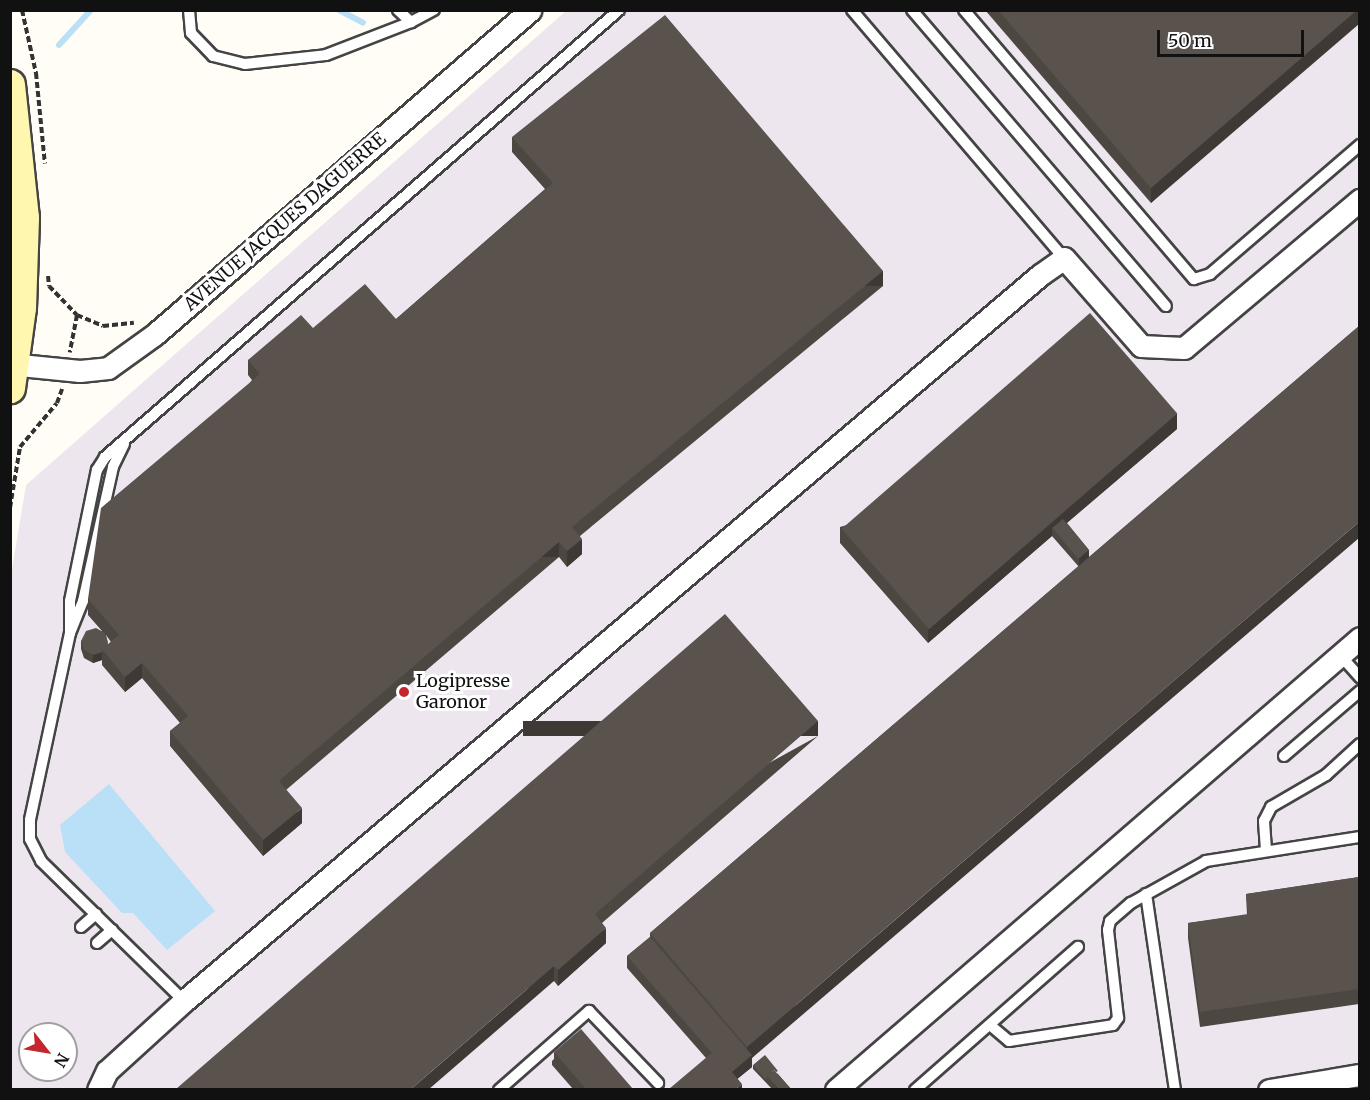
<!DOCTYPE html>
<style>
body{margin:0}
#map{position:relative;width:1370px;height:1100px;overflow:hidden;background:#fffdf5;font-family:Merriweather,serif}
div>[style]{position:absolute}
[style*='--x']{left:calc(var(--x)*1px);top:calc(var(--y)*1px);width:calc(var(--w)*1px);rotate:calc(var(--a)*1deg)}
.industrial>*{inset:0;background:#eee6ef}
.water>*{inset:0;background:#b9e0f7}
.stream>*{height:6px;margin:-3px;padding:0 3px;transform-origin:3px;border-radius:3px;background:#b9e0f7}
.path>*{height:4px;margin-top:-2px;transform-origin:0;background:repeating-linear-gradient(90deg,#333 0 6px,transparent 0 9px)}
.roads{filter:drop-shadow(2px 0 #444) drop-shadow(-2px 0 #444) drop-shadow(0 2px #444) drop-shadow(0 -2px #444)}
.lane>*{height:10px;margin:-5px;padding:0 5px;transform-origin:5px;border-radius:5px;background:#fff}
.street>*{height:21px;margin:-10.5px;padding:0 10.5px;transform-origin:10.5px;border-radius:10.5px;background:#fff}
.secondary>*{height:30px;margin:-15px;padding:0 15px;transform-origin:15px;border-radius:15px;background:#fff6b0}
.wall>*{inset:0;background:#4d4742}
.shaded-wall>*{inset:0;background:#3f3936;transform-origin:0 0}
.building>*{inset:0;background:#5a524d;transform-origin:0 0}
.dots>*{width:16px;height:16px;translate:-50% -50%;box-sizing:border-box;border:3px solid #fff;border-radius:50%}
span{translate:-50% -50%;white-space:nowrap;text-align:center;line-height:1.15;-webkit-text-stroke:6px #fff;paint-order:stroke}
.street-label{font-size:18px;color:#111}
.poi-label{font-size:18px;color:#111}
.left{translate:0 -50%;text-align:left}
.frame{position:absolute;inset:0;border:12px solid #111;pointer-events:none}
.north{position:absolute;left:18px;top:1022px;width:60px;height:60px;box-sizing:border-box;background:#fff;border:2px solid #a0a0a0;border-radius:50%;rotate:121deg;font-size:16px;font-weight:700;line-height:24px;text-align:center;color:#111}
.north::after{content:'';display:block;margin:auto;width:21px;height:27px;background:#c4262e;clip-path:polygon(50% 0,100% 100%,50% 72%,0 100%)}
.scale{position:absolute;left:1157px;top:30px;width:147px;height:27px;box-sizing:border-box;border:3px solid #111;border-top:0;padding-left:8px;font-size:18px;line-height:21px;white-space:nowrap;color:#111;-webkit-text-stroke:4px #fff;paint-order:stroke}
</style>
<div id="map">
<div class="industrial">
<i style="clip-path:polygon(evenodd,566px 11px,1359px 11px,1359px 1089px,11px 1090px,10px 581px,26px 485px,566px 11px,30px 1034px,66px 1034px,66px 1070px,30px 1070px,30px 1034px)"></i>
</div>
<div class="water">
<i style="clip-path:polygon(109px 784px,215px 911px,167px 950px,133px 913px,122px 913px,65px 852px,60px 825px)"></i>
</div>
<div class="stream">
<i style="--x:339;--y:10;--w:27;--a:28"></i>
<i style="--x:59;--y:45;--w:47;--a:-47.6"></i>
</div>
<div class="path">
<i style="--x:22;--y:10;--w:65;--a:77.5"></i>
<i style="--x:36;--y:73;--w:91;--a:84.4"></i>
<i style="--x:48;--y:276;--w:10;--a:84"></i>
<i style="--x:49;--y:286;--w:40;--a:46"></i>
<i style="--x:77;--y:315;--w:38;--a:101"></i>
<i style="--x:77;--y:315;--w:28;--a:23"></i>
<i style="--x:103;--y:326;--w:31;--a:-6"></i>
<i style="--x:10;--y:508;--w:62;--a:-80.7"></i>
<i style="--x:20;--y:447;--w:57;--a:-49.9"></i>
<i style="--x:57;--y:403;--w:15;--a:-70"></i>
</div>
<div class="roads">
<div class="lane">
<i style="--x:189;--y:10;--w:23;--a:85"></i>
<i style="--x:191;--y:33;--w:32;--a:46"></i>
<i style="--x:213;--y:56;--w:33;--a:14"></i>
<i style="--x:245;--y:64;--w:81;--a:-6.3"></i>
<i style="--x:326;--y:55;--w:91;--a:-21.2"></i>
<i style="--x:398;--y:10;--w:18;--a:43"></i>
<i style="--x:411;--y:22;--w:26;--a:-28"></i>
<i style="--x:852;--y:10;--w:326;--a:49.5"></i>
<i style="--x:912;--y:10;--w:390;--a:49.4"></i>
<i style="--x:964;--y:10;--w:354;--a:49.5"></i>
<i style="--x:1194;--y:279;--w:17;--a:-17"></i>
<i style="--x:1210;--y:274;--w:198;--a:-40.7"></i>
<i style="--x:124;--y:444;--w:25;--a:116"></i>
<i style="--x:113;--y:467;--w:137;--a:102.6"></i>
<i style="--x:83;--y:601;--w:35;--a:112"></i>
<i style="--x:70;--y:633;--w:191;--a:102.1"></i>
<i style="--x:30;--y:820;--w:19;--a:90"></i>
<i style="--x:30;--y:839;--w:25;--a:63"></i>
<i style="--x:41;--y:861;--w:200;--a:44.4"></i>
<i style="--x:70;--y:633;--w:32;--a:-90"></i>
<i style="--x:70;--y:601;--w:134;--a:-78.4"></i>
<i style="--x:97;--y:470;--w:15;--a:-58"></i>
<i style="--x:105;--y:457;--w:681;--a:-41.01"></i>
<i style="--x:1340;--y:655;--w:30;--a:48"></i>
<i style="--x:1284;--y:756;--w:100;--a:-40.5"></i>
<i style="--x:1266;--y:850;--w:29;--a:-94"></i>
<i style="--x:1264;--y:821;--w:16;--a:-63"></i>
<i style="--x:1271;--y:807;--w:64;--a:-30.2"></i>
<i style="--x:1326;--y:775;--w:46;--a:-42.4"></i>
<i style="--x:1146;--y:894;--w:198;--a:81.6"></i>
<i style="--x:81;--y:927;--w:20;--a:-41"></i>
<i style="--x:97;--y:943;--w:20;--a:-41"></i>
<i style="--x:990;--y:1025;--w:25;--a:40"></i>
<i style="--x:1009;--y:1041;--w:105;--a:-8.7"></i>
<i style="--x:1113;--y:1025;--w:9;--a:-54"></i>
<i style="--x:1118;--y:1018;--w:89;--a:-96.5"></i>
<i style="--x:1108;--y:930;--w:9;--a:-77"></i>
<i style="--x:1110;--y:921;--w:28;--a:-41"></i>
<i style="--x:1131;--y:903;--w:86;--a:-29.2"></i>
<i style="--x:1206;--y:861;--w:156;--a:-8.9"></i>
<i style="--x:499;--y:1090;--w:120;--a:-41.3"></i>
<i style="--x:589;--y:1011;--w:100;--a:46.2"></i>
<i style="--x:915;--y:1090;--w:217;--a:-41.3"></i>
</div>
<div class="street">
<i style="--x:10;--y:364;--w:70;--a:5.7"></i>
<i style="--x:80;--y:371;--w:28;--a:-6"></i>
<i style="--x:108;--y:368;--w:57;--a:-35.7"></i>
<i style="--x:154;--y:335;--w:497;--a:-40.8"></i>
<i style="--x:98;--y:1090;--w:21;--a:-65"></i>
<i style="--x:107;--y:1071;--w:104;--a:-42.3"></i>
<i style="--x:184;--y:1001;--w:1122;--a:-40.3"></i>
<i style="--x:1040;--y:275;--w:29;--a:-35"></i>
<i style="--x:1064;--y:258;--w:117;--a:48.8"></i>
<i style="--x:1141;--y:346;--w:43;--a:2.7"></i>
<i style="--x:1184;--y:348;--w:230;--a:-40.1"></i>
<i style="--x:836;--y:1090;--w:692;--a:-40.78"></i>
<i style="--x:1269;--y:1090;--w:92;--a:-9.4"></i>
</div>
<div class="secondary">
<i style="--x:10;--y:85;--w:134;--a:84"></i>
<i style="--x:24;--y:218;--w:90;--a:91.9"></i>
<i style="--x:21;--y:308;--w:81;--a:97.8"></i>
</div>
</div>
<div class="wall">
<i style="clip-path:polygon(985px 10px,1359px 10px,1151px 203px)"></i>
<i style="clip-path:polygon(evenodd,512px 137px,883px 286px,580px 536px,582px 554px,567px 567px,559px 557px,286px 790px,302px 823px,263px 856px,170px 746px,170px 731px,180px 723px,142px 678px,125px 692px,102px 665px,102px 660px,93px 663px,84px 658px,81px 649px,81px 641px,102px 631px,88px 615px,88px 599px,252px 380px,248px 375px,248px 360px,396px 319px,545px 189px,512px 152px,512px 137px,106px 635px,111px 642px,108px 645px,106px 635px)"></i>
<i style="clip-path:polygon(1359px 326px,752px 1058px,752px 1067px,737px 1079px,742px 1089px,706px 1058px,627px 968px,627px 956px,650px 937px,650px 933px)"></i>
<i style="clip-path:polygon(1177px 429px,1067px 523px,1089px 550px,1079px 567px,1052px 536px,928px 643px,840px 543px,840px 527px)"></i>
<i style="clip-path:polygon(818px 736px,602px 923px,606px 943px,558px 986px,554px 981px,176px 1089px)"></i>
<i style="clip-path:polygon(1359px 877px,1359px 1004px,1200px 1027px,1188px 938px,1188px 923px,1247px 915px,1246px 894px)"></i>
<i style="clip-path:polygon(554px 1052px,633px 1089px,573px 1089px,552px 1065px,552px 1061px,554px 1059px)"></i>
<i style="clip-path:polygon(753px 1065px,778px 1074px,791px 1089px,772px 1089px,753px 1069px)"></i>
</div>
<div class="shaded-wall">
<i style="clip-path:polygon(1357px 10px,1359px 10px,1359px 24px,1151px 203px,1151px 188px)"></i>
<i style="left:883px;top:271px;width:15px;height:403px;rotate:90deg"></i>
<i style="clip-path:polygon(1177px 413px,1177px 429px,1056px 532px,1052px 528px,1052px 536px,928px 643px,928px 628px)"></i>
<i style="clip-path:polygon(1359px 522px,1359px 538px,752px 1058px,752px 1067px,730px 1085px,730px 1073px,747px 1059px,747px 1047px)"></i>
<i style="clip-path:polygon(582px 539px,582px 554px,567px 567px,567px 551px)"></i>
<i style="left:559px;top:542px;width:15px;height:368px;rotate:90deg"></i>
<i style="clip-path:polygon(1089px 550px,1089px 558px,1079px 567px,1079px 559px)"></i>
<i style="clip-path:polygon(102px 652px,102px 660px,93px 663px,93px 655px)"></i>
<i style="clip-path:polygon(142px 663px,142px 678px,125px 692px,125px 677px)"></i>
<i style="left:818px;top:721px;width:15px;height:295px;rotate:90deg"></i>
<i style="clip-path:polygon(302px 808px,302px 823px,263px 856px,263px 840px)"></i>
<i style="clip-path:polygon(606px 928px,606px 943px,558px 986px,558px 970px)"></i>
<i style="clip-path:polygon(554px 966px,554px 981px,429px 1089px,411px 1089px)"></i>
<i style="clip-path:polygon(742px 1084px,742px 1089px,736px 1089px)"></i>
</div>
<div class="building">
<i style="clip-path:polygon(998px 10px,1357px 10px,1151px 188px)"></i>
<i style="clip-path:polygon(665px 15px,883px 271px,572px 527px,582px 539px,567px 551px,559px 542px,279px 781px,302px 808px,263px 840px,170px 731px,188px 716px,142px 663px,125px 677px,102px 649px,119px 635px,88px 599px,101px 508px,260px 374px,248px 360px,301px 315px,313px 328px,365px 284px,396px 319px,553px 183px,512px 137px)"></i>
<i style="left:1090px;top:313px;width:133px;height:329px;rotate:49deg"></i>
<i style="clip-path:polygon(1359px 326px,1359px 522px,747px 1047px,650px 933px)"></i>
<i style="left:1063px;top:519px;width:40px;height:14px;rotate:50deg"></i>
<i style="clip-path:polygon(725px 614px,818px 721px,595px 914px,606px 928px,558px 970px,554px 966px,411px 1089px,176px 1089px)"></i>
<i style="clip-path:polygon(96px 628px,105px 633px,108px 642px,106px 646px,102px 649px,102px 652px,93px 655px,84px 650px,81px 641px,86px 631px)"></i>
<i style="clip-path:polygon(1359px 877px,1359px 989px,1200px 1012px,1188px 923px,1248px 914px,1246px 894px)"></i>
<i style="clip-path:polygon(650px 937px,752px 1055px,732px 1072px,714px 1051px,712px 1053px,627px 956px)"></i>
<i style="clip-path:polygon(581px 1029px,633px 1089px,586px 1089px,554px 1052px)"></i>
<i style="clip-path:polygon(714px 1051px,742px 1084px,736px 1089px,669px 1089px)"></i>
<i style="clip-path:polygon(765px 1055px,778px 1071px,776px 1072px,774px 1070px,767px 1076px,766px 1080px,753px 1065px)"></i>
<i style="clip-path:polygon(774px 1070px,791px 1089px,779px 1089px,767px 1076px)"></i>
</div>
<div class="dots">
<i style="left:404px;top:692px;background:#c4262e"></i>
</div>
<div class="street-label">
<span style="left:285px;top:222px;rotate:-41deg">AVENUE JACQUES DAGUERRE</span>
</div>
<div class="poi-label">
<span class="left" style="left:416px;top:692px">Logipresse<br>Garonor</span>
</div>
<div class="frame"></div>
<div class="north">N</div>
<div class="scale">50 m</div>
</div>
